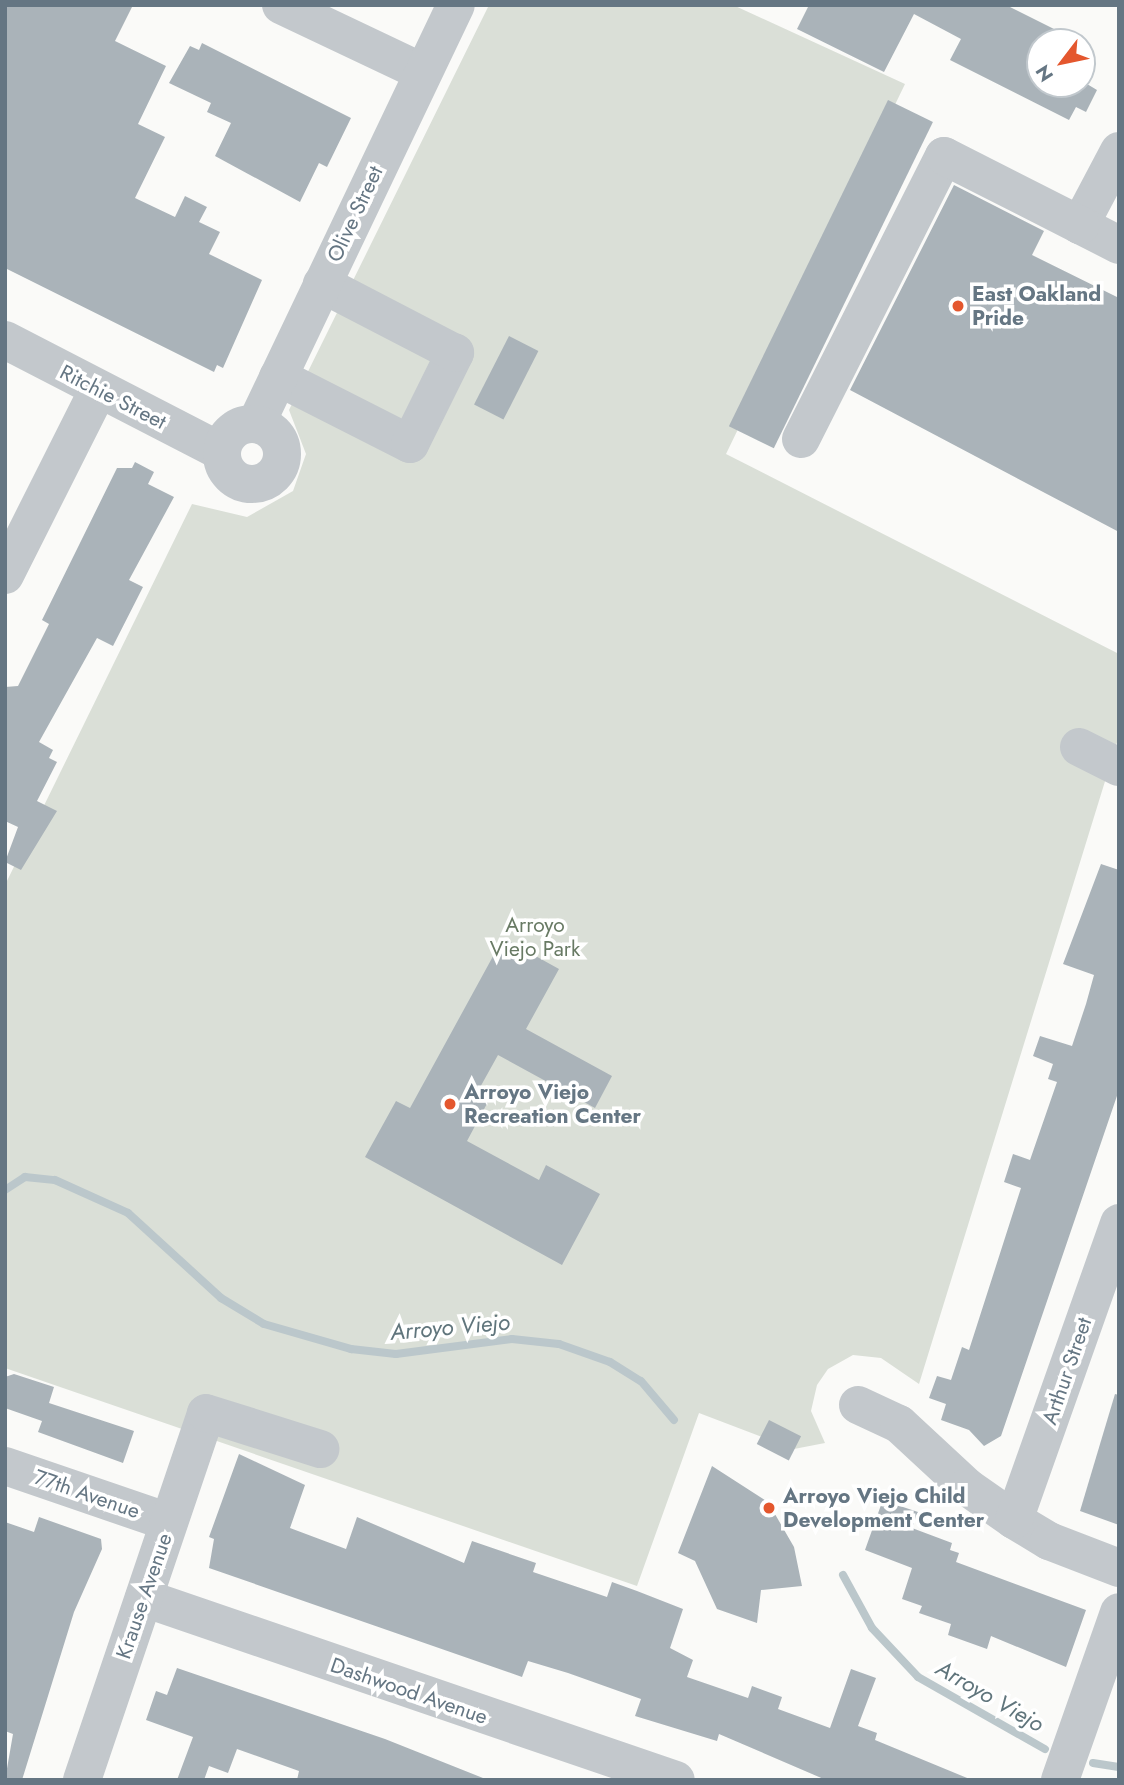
<!DOCTYPE html>
<style>
body{margin:0}
#map{position:relative;width:1124px;height:1785px;overflow:hidden;background:#fafaf8;font-family:Jost,sans-serif}
div>[style]{position:absolute}
[style*='--x']{left:calc(var(--x)*1px);top:calc(var(--y)*1px);width:calc(var(--w)*1px);rotate:calc(var(--a)*1deg)}
.green>*{inset:0;background:#dadfd7}
.stream>*{height:8px;margin:-4px;padding:0 4px;transform-origin:4px;border-radius:4px;background:#bbc7cb}
.building>*{inset:0;background:#aab3b9;transform-origin:0 0}
.minor>*{height:38px;margin:-19px;padding:0 19px;transform-origin:19px;border-radius:19px;background:#c3c8cc}
.minor>.ring{margin:-19px;padding:0;box-sizing:content-box;background:none;border:38px solid #c3c8cc;border-radius:50%}
.dots>*{width:19px;height:19px;translate:-50% -50%;box-sizing:border-box;border:4px solid #fff;border-radius:50%}
span{translate:-50% -50%;white-space:nowrap;text-align:center;line-height:1.15;-webkit-text-stroke:7px #fff;paint-order:stroke}
.street-label{font-size:21px;color:#657683}
.poi-label{font-size:21px;color:#657683;font-weight:700}
.left{translate:0 -50%;text-align:left}
.park-label{font-size:21px;color:#687a64}
.water-label{font-size:23px;color:#60757c;font-style:italic}
.frame{position:absolute;inset:0;border:7px solid #657683;pointer-events:none}
.north{position:absolute;left:1026px;top:28px;width:70px;height:70px;box-sizing:border-box;background:#fff;border:2px solid #c1c8cd;border-radius:50%;rotate:238deg;font-size:19px;font-weight:700;line-height:28px;text-align:center;color:#657683}
.north::after{content:'';display:block;margin:auto;width:24px;height:32px;background:#e4572e;clip-path:polygon(50% 0,100% 100%,50% 72%,0 100%)}
</style>
<div id="map">
<div class="green">
<i style="clip-path:polygon(489px 5px,733px 5px,905px 84px,726px 454px,1119px 654px,1119px 736px,919px 1384px,881px 1358px,853px 1355px,828px 1369px,817px 1385px,811px 1411px,825px 1443px,794px 1449px,699px 1413px,637px 1586px,5px 1368px,5px 885px,192px 504px,247px 517px,293px 491px,306px 454px,289px 410px)"></i>
</div>
<div class="stream">
<i style="--x:5;--y:1190;--w:24;--a:-33"></i>
<i style="--x:25;--y:1177;--w:30;--a:6"></i>
<i style="--x:55;--y:1180;--w:80;--a:24.3"></i>
<i style="--x:128;--y:1213;--w:126;--a:42.4"></i>
<i style="--x:221;--y:1298;--w:50;--a:31.2"></i>
<i style="--x:264;--y:1324;--w:91;--a:16"></i>
<i style="--x:351;--y:1349;--w:45;--a:6.3"></i>
<i style="--x:396;--y:1354;--w:117;--a:-7.4"></i>
<i style="--x:512;--y:1339;--w:47;--a:6.1"></i>
<i style="--x:559;--y:1344;--w:54;--a:19.4"></i>
<i style="--x:610;--y:1362;--w:36;--a:32"></i>
<i style="--x:641;--y:1381;--w:51;--a:49.8"></i>
<i style="--x:843;--y:1575;--w:60;--a:61.3"></i>
<i style="--x:872;--y:1628;--w:67;--a:46.8"></i>
<i style="--x:918;--y:1677;--w:146;--a:29.6"></i>
<i style="--x:1093;--y:1763;--w:26;--a:9"></i>
</div>
<div class="building">
<i style="clip-path:polygon(5px 5px,133px 5px,115px 41px,166px 66px,138px 124px,165px 137px,135px 198px,175px 217px,185px 196px,207px 207px,199px 222px,220px 232px,209px 254px,262px 280px,223px 368px,217px 365px,214px 372px,5px 268px)"></i>
<i style="clip-path:polygon(809px 5px,1006px 5px,1080px 42px,1040px 42px,1040px 84px,1087px 84px,1097px 90px,1086px 112px,1076px 107px,1069px 120px,950px 60px,961px 39px,914px 14px,884px 72px,797px 29px)"></i>
<i style="clip-path:polygon(202px 43px,351px 118px,327px 167px,319px 163px,300px 202px,215px 156px,231px 123px,207px 112px,211px 103px,169px 83px,190px 46px,199px 50px)"></i>
<i style="left:888px;top:100px;width:50px;height:363px;rotate:26deg"></i>
<i style="clip-path:polygon(954px 185px,1044px 231px,1032px 255px,1119px 298px,1119px 532px,850px 390px)"></i>
<i style="left:509px;top:336px;width:33px;height:77px;rotate:27deg"></i>
<i style="clip-path:polygon(135px 462px,154px 472px,148px 484px,174px 497px,129px 580px,143px 587px,113px 646px,97px 638px,39px 742px,53px 750px,49px 758px,57px 762px,37px 801px,57px 811px,21px 870px,5px 862px,18px 827px,5px 821px,5px 687px,18px 686px,49px 624px,42px 620px,117px 468px,132px 468px)"></i>
<i style="clip-path:polygon(1101px 864px,1119px 870px,1119px 1090px,1001px 1436px,984px 1446px,969px 1430px,941px 1420px,946px 1404px,929px 1398px,937px 1376px,951px 1380px,962px 1347px,969px 1350px,1021px 1188px,1004px 1182px,1013px 1154px,1030px 1160px,1057px 1082px,1048px 1079px,1053px 1064px,1033px 1056px,1040px 1036px,1072px 1046px,1086px 1004px,1094px 975px,1063px 964px)"></i>
<i style="clip-path:polygon(503px 938px,559px 969px,526px 1029px,612px 1076px,595px 1108px,498px 1055px,478px 1091px,490px 1098px,467px 1141px,539px 1180px,546px 1165px,600px 1194px,562px 1265px,365px 1157px,396px 1101px,410px 1108px)"></i>
<i style="clip-path:polygon(14px 1374px,54px 1387px,49px 1403px,134px 1431px,123px 1463px,38px 1432px,42px 1421px,5px 1408px,5px 1377px)"></i>
<i style="clip-path:polygon(1115px 1394px,1119px 1395px,1119px 1525px,1080px 1511px)"></i>
<i style="left:769px;top:1420px;width:36px;height:27px;rotate:27deg"></i>
<i style="clip-path:polygon(239px 1454px,305px 1485px,290px 1528px,346px 1549px,357px 1517px,464px 1563px,472px 1541px,536px 1563px,533px 1572px,607px 1597px,612px 1582px,637px 1591px,683px 1609px,670px 1648px,693px 1660px,687px 1677px,748px 1698px,752px 1686px,782px 1697px,778px 1709px,830px 1728px,851px 1669px,876px 1678px,858px 1726px,877px 1733px,875px 1740px,972px 1780px,826px 1780px,719px 1734px,717px 1741px,635px 1716px,641px 1699px,568px 1673px,528px 1661px,522px 1677px,209px 1568px,214px 1539px,209px 1537px)"></i>
<i style="clip-path:polygon(712px 1466px,768px 1502px,794px 1547px,802px 1586px,761px 1590px,757px 1623px,717px 1609px,695px 1561px,678px 1553px)"></i>
<i style="clip-path:polygon(894px 1504px,918px 1512px,912px 1528px,952px 1543px,950px 1550px,959px 1553px,956px 1562px,1086px 1610px,1066px 1667px,991px 1636px,987px 1649px,948px 1635px,951px 1624px,919px 1613px,922px 1606px,902px 1599px,912px 1568px,865px 1550px,881px 1505px,893px 1509px)"></i>
<i style="clip-path:polygon(39px 1517px,101px 1539px,102px 1549px,74px 1612px,22px 1780px,5px 1780px,13px 1734px,5px 1731px,5px 1522px,34px 1532px)"></i>
<i style="clip-path:polygon(177px 1668px,385px 1739px,488px 1780px,297px 1780px,299px 1771px,237px 1749px,228px 1773px,209px 1766px,204px 1780px,177px 1780px,193px 1737px,146px 1720px,156px 1691px,167px 1695px)"></i>
</div>
<div class="minor">
<i style="--x:281;--y:5;--w:156;--a:25.4"></i>
<i style="--x:1119;--y:151;--w:84;--a:117.8"></i>
<i style="--x:1080;--y:225;--w:44;--a:27.1"></i>
<i style="--x:5;--y:340;--w:244;--a:27.3"></i>
<i style="--x:278;--y:377;--w:148;--a:26.9"></i>
<i style="--x:410;--y:444;--w:102;--a:-63.7"></i>
<i style="--x:455;--y:353;--w:150;--a:-152.6"></i>
<i style="--x:256;--y:424;--w:464;--a:-64.5"></i>
<i class="ring" style="left:222px;top:424px;width:22px;height:22px"></i>
<i style="--x:801;--y:439;--w:317;--a:-63.2"></i>
<i style="--x:944;--y:156;--w:153;--a:26.9"></i>
<i style="--x:5;--y:575;--w:205;--a:-63.3"></i>
<i style="--x:1079;--y:747;--w:45;--a:26.6"></i>
<i style="--x:858;--y:1405;--w:45;--a:24.9"></i>
<i style="--x:899;--y:1424;--w:93;--a:42.8"></i>
<i style="--x:967;--y:1487;--w:57;--a:35.1"></i>
<i style="--x:1014;--y:1520;--w:41;--a:31"></i>
<i style="--x:1049;--y:1541;--w:75;--a:21.1"></i>
<i style="--x:5;--y:1466;--w:173;--a:18.9"></i>
<i style="--x:1014;--y:1520;--w:315;--a:-70.5"></i>
<i style="--x:144;--y:1598;--w:562;--a:18.89"></i>
<i style="--x:82;--y:1780;--w:387;--a:-71.3"></i>
<i style="--x:206;--y:1413;--w:120;--a:17.5"></i>
<i style="--x:1060;--y:1780;--w:178;--a:-70.6"></i>
</div>
<div class="dots">
<i style="left:958px;top:306px;background:#e4572e"></i>
<i style="left:450px;top:1104px;background:#e4572e"></i>
<i style="left:769px;top:1508px;background:#e4572e"></i>
</div>
<div class="street-label">
<span style="left:355px;top:214px;rotate:-65deg">Olive Street</span>
<span style="left:113px;top:397px;rotate:27deg">Ritchie Street</span>
<span style="left:1067px;top:1371px;rotate:-71deg">Arthur Street</span>
<span style="left:87px;top:1494px;rotate:19deg">77th Avenue</span>
<span style="left:144px;top:1596px;rotate:-71deg">Krause Avenue</span>
<span style="left:409px;top:1691px;rotate:19deg">Dashwood Avenue</span>
</div>
<div class="poi-label">
<span class="left" style="left:972px;top:306px">East Oakland<br>Pride</span>
<span class="left" style="left:464px;top:1104px">Arroyo Viejo<br>Recreation Center</span>
<span class="left" style="left:783px;top:1508px">Arroyo Viejo Child<br>Development Center</span>
</div>
<div class="park-label">
<span style="left:535px;top:937px">Arroyo<br>Viejo Park</span>
</div>
<div class="water-label">
<span style="left:450px;top:1327px;rotate:-5deg">Arroyo Viejo</span>
<span style="left:990px;top:1696px;rotate:30deg">Arroyo Viejo</span>
</div>
<div class="frame"></div>
<div class="north">N</div>
</div>
